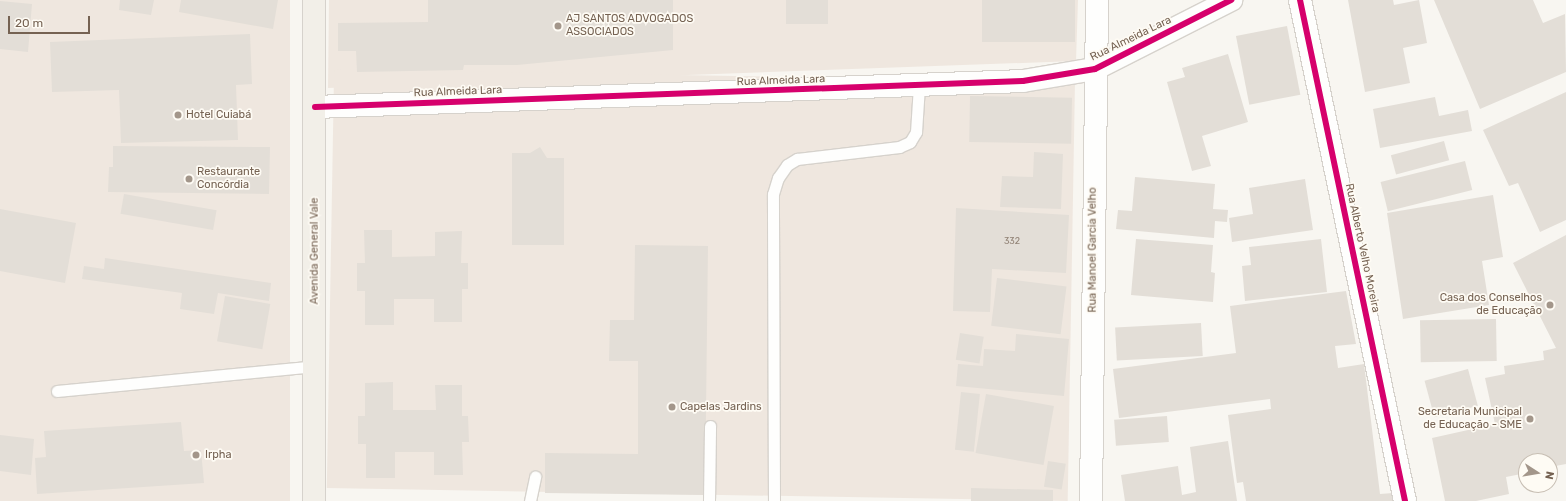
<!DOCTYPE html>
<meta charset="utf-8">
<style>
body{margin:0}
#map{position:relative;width:1566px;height:501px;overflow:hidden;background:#f8f6f1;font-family:Rubik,sans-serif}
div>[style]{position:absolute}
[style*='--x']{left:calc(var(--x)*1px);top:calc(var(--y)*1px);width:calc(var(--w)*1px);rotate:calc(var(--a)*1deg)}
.commercial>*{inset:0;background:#efe7df;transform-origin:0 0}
.building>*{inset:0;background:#e3ded7;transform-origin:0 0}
.roads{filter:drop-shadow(1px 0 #d6d2cc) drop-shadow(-1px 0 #d6d2cc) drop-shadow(0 1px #d6d2cc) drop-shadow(0 -1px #d6d2cc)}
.service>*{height:11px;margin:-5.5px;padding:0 5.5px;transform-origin:5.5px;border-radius:5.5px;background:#fefefd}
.minor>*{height:22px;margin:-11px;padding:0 11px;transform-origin:11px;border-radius:11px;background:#fefefd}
.primary>*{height:22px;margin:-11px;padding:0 11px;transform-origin:11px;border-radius:11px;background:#f2efe8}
.cycleway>*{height:6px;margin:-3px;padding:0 3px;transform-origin:3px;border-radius:3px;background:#d6006c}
.dots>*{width:11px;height:11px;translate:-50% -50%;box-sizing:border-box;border:2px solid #fefbf4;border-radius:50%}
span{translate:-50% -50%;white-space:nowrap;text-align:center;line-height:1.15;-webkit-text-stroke:3.5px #fefbf4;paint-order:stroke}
.number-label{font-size:9px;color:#928376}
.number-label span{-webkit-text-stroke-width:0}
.poi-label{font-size:11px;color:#756252}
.left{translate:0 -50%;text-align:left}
.right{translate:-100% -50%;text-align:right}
.street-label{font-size:11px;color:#756252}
.north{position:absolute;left:1518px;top:453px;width:40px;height:40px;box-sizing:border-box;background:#fefbf4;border:1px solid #c7beb3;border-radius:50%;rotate:102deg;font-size:11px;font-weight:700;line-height:16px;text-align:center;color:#756252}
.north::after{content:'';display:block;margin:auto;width:14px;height:18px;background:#a3968a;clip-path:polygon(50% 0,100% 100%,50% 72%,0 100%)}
.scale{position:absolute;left:8px;top:16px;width:82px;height:18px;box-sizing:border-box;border:2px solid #756252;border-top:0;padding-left:5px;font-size:12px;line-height:14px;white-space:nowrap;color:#756252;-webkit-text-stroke:3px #fefbf4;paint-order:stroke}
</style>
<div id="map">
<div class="commercial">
<i style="left:0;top:0;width:290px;height:501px"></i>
<i style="clip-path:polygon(329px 0,1078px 0,1076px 61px,328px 88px)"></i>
<i style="left:1075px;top:82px;width:419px;height:741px;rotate:91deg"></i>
</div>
<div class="building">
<i style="clip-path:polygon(120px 0,154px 0,151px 15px,119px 10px)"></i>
<i style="clip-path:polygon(181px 0,278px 0,273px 29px,179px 12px)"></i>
<i style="clip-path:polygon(428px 0,673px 0,673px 50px,517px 65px,464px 65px,463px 70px,357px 72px,356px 51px,338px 51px,338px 23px,428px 22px)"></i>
<i style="left:786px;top:0;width:42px;height:24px"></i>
<i style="left:982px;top:0;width:93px;height:42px"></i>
<i style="clip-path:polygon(1348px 0,1393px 0,1394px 5px,1419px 0,1427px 43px,1403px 48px,1410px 83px,1365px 92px)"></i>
<i style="clip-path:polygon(1434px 0,1533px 0,1543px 23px,1565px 14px,1566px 72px,1480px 109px)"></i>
<i style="clip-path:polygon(0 1px,32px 4px,28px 52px,0 49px)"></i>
<i style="left:1287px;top:26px;width:70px;height:52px;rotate:79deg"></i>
<i style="clip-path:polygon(250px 34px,252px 84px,236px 85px,238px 140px,121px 143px,119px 90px,52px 92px,50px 42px)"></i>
<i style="clip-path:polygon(1228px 54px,1248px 122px,1202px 136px,1211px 166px,1192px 171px,1167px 82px,1185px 77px,1182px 68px)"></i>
<i style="clip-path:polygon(1566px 92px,1566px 220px,1540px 232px,1518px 183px,1509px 186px,1483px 130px)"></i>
<i style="left:970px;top:96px;width:102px;height:46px;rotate:1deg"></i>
<i style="clip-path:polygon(1435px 97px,1439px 116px,1468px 110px,1472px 131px,1380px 148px,1373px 109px)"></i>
<i style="left:1444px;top:141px;width:20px;height:55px;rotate:75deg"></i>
<i style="clip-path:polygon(113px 146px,270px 147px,269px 194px,108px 192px,109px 167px,113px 167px)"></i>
<i style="clip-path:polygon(540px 147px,547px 158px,564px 158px,564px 245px,512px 245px,512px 153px,530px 153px)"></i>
<i style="clip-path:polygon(1034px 152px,1063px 154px,1061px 209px,1000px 207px,1002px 176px,1033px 177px)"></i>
<i style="left:1465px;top:161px;width:30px;height:87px;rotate:76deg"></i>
<i style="clip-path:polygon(1135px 177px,1215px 184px,1213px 209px,1228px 210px,1227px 222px,1215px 221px,1214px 238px,1116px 229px,1118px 210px,1132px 211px)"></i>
<i style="clip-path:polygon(1305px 179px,1313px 230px,1232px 242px,1229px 218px,1253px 214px,1249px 188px)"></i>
<i style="left:124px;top:194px;width:94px;height:20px;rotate:10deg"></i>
<i style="clip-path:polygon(1493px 195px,1503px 257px,1482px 261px,1489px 305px,1403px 319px,1387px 213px)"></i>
<i style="clip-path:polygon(956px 208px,1069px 215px,1066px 273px,992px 269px,990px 312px,953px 311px)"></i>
<i style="clip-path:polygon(0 209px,76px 223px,65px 283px,0 271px)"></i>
<i style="clip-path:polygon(364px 230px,392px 230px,392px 257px,435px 256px,435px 232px,462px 231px,461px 263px,468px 263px,468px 289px,462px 289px,462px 322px,434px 322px,434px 299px,394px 299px,394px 325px,365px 325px,365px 291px,357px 291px,357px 263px,365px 263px)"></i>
<i style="clip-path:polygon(1566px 235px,1566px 464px,1550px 467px,1550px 461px,1526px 461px,1526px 473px,1506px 477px,1509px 494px,1476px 501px,1445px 501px,1432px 438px,1495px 424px,1485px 378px,1505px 374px,1504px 366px,1544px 360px,1543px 351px,1556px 348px,1513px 263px)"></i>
<i style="clip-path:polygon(1136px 239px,1213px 245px,1211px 272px,1215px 273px,1213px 302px,1131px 295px)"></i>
<i style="clip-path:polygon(1321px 239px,1327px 292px,1245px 301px,1242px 266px,1251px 265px,1249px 247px)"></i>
<i style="clip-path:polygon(635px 245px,708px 246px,705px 495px,545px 493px,545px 453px,638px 454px,638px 361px,609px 361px,610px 320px,634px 320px)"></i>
<i style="clip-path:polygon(105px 258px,271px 283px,269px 301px,218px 293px,214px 314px,180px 309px,182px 293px,82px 279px,84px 266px,104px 269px)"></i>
<i style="left:997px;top:278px;width:70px;height:48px;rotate:7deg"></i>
<i style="clip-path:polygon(1346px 291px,1356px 344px,1335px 346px,1338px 368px,1364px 364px,1380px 494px,1393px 493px,1394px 501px,1246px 501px,1243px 482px,1237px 483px,1228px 415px,1271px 409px,1270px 399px,1119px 418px,1113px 369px,1236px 353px,1230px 306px)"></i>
<i style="left:225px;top:296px;width:46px;height:46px;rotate:10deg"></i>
<i style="left:1496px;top:319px;width:42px;height:76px;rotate:89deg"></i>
<i style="left:1201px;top:323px;width:33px;height:86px;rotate:87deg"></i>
<i style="left:960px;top:333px;width:24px;height:27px;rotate:9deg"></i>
<i style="clip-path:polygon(1016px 334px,1069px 339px,1064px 396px,956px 386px,958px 364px,983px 366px,984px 349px,1015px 351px)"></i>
<i style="left:1468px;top:369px;width:38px;height:45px;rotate:75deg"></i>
<i style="clip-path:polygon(393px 382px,393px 410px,436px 410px,435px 385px,462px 385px,462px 416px,468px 416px,469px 442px,462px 442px,463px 475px,434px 475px,434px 452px,395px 452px,395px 478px,366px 478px,366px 444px,358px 444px,358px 416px,365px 416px,365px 383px)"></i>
<i style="left:961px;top:392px;width:19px;height:58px;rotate:6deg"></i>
<i style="left:986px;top:394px;width:69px;height:60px;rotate:10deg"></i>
<i style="left:1167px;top:416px;width:26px;height:53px;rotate:86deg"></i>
<i style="clip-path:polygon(181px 422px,184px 451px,201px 450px,204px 483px,37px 494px,35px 458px,46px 457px,44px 431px)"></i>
<i style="clip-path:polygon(0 435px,34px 439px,31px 475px,0 471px)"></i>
<i style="clip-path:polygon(1228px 441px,1237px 501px,1125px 501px,1121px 475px,1178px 466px,1182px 495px,1196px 492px,1190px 447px)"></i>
<i style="left:1048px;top:461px;width:18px;height:26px;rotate:9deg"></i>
<i style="clip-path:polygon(971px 488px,1053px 490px,1053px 501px,971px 501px)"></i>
</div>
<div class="roads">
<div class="service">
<i style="--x:57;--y:391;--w:259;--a:-5.5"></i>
<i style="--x:530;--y:501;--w:25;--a:-78"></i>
<i style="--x:709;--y:501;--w:75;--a:-89.2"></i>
<i style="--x:774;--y:501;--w:307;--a:-90.2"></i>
<i style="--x:773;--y:194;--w:17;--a:-73"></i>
<i style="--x:778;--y:178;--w:16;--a:-55"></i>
<i style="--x:787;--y:165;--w:12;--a:-31"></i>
<i style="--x:797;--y:159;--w:103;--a:-6.7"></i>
<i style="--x:899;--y:147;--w:12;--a:-24"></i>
<i style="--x:910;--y:142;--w:12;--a:-59"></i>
<i style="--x:916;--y:132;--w:46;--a:-86.3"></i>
</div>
<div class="minor">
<i style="--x:1300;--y:0;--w:512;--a:78.16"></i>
<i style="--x:315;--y:107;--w:708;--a:-2.1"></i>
<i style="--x:1023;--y:81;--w:73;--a:-9.5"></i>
<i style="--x:1095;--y:69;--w:153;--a:-26.9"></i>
<i style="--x:1091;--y:501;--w:501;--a:-89.31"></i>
</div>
<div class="primary">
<i style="--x:314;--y:501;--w:501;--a:-90"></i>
</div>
</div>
<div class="cycleway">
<i style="--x:1300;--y:0;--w:512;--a:78.16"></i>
<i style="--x:315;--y:107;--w:708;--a:-2.1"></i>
<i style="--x:1023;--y:81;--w:73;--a:-9.5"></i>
<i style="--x:1095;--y:69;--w:153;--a:-26.9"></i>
</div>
<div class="dots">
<i style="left:558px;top:26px;background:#a3968a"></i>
<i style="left:178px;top:115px;background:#a3968a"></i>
<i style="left:189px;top:179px;background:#a3968a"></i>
<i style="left:1550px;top:305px;background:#a3968a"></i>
<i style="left:672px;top:407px;background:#a3968a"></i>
<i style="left:1530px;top:419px;background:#a3968a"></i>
<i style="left:196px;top:455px;background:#a3968a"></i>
</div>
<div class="number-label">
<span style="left:1012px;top:241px">332</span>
</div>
<div class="poi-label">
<span class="left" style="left:566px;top:26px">AJ SANTOS ADVOGADOS<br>ASSOCIADOS</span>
<span class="left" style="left:186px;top:115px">Hotel Cuiabá</span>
<span class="left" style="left:197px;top:179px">Restaurante<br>Concórdia</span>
<span class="right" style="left:1542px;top:305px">Casa dos Conselhos<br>de Educação</span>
<span class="left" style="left:680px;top:407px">Capelas Jardins</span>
<span class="right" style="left:1522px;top:419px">Secretaria Municipal<br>de Educação - SME</span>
<span class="left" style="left:205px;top:455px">Irpha</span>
</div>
<div class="street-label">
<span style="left:1131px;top:39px;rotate:-26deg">Rua Almeida Lara</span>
<span style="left:781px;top:81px;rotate:-2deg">Rua Almeida Lara</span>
<span style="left:458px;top:92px;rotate:-2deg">Rua Almeida Lara</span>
<span style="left:1362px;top:248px;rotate:78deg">Rua Alberto Velho Moreira</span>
<span style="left:1093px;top:250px;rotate:-90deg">Rua Manoel Garcia Velho</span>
<span style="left:315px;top:251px;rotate:-90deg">Avenida General Vale</span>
</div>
<div class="north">N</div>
<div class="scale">20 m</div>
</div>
